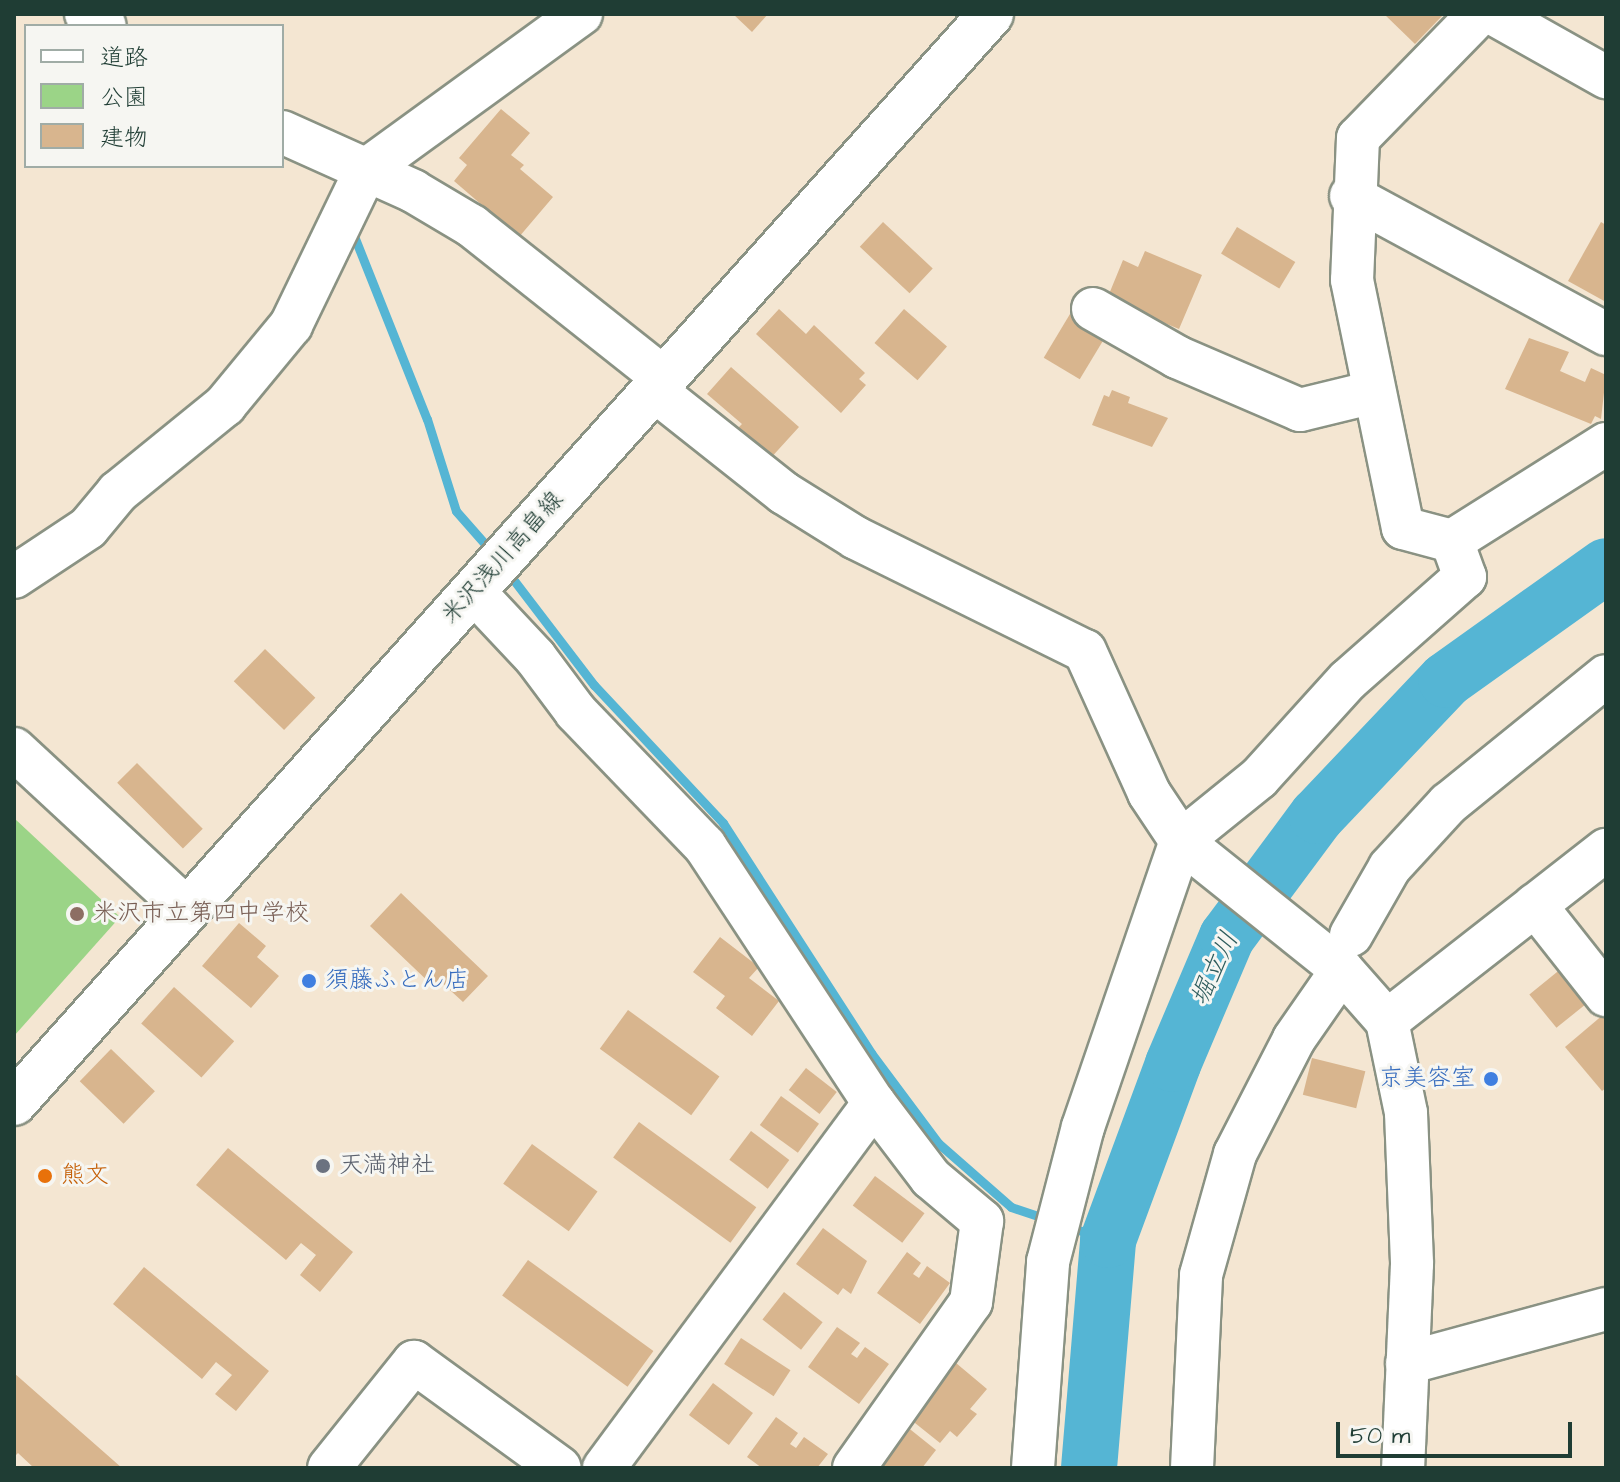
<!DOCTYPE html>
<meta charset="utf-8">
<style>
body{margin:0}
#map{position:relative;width:1620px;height:1482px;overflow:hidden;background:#f4e6d2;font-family:"Architects Daughter","Klee One",sans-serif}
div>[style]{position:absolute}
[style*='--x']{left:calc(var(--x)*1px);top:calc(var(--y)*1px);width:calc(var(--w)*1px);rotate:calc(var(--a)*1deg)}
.green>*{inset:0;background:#9bd487}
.stream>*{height:9px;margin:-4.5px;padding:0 4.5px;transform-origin:4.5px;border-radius:4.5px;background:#55b5d4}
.river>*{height:56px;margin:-28px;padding:0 28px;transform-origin:28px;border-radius:28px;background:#55b5d4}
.building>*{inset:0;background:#d8b58e;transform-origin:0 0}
.roads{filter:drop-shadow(2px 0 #8a9283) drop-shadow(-2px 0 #8a9283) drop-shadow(0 2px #8a9283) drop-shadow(0 -2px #8a9283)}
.minor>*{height:42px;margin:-21px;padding:0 21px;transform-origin:21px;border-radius:21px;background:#fff}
.major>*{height:44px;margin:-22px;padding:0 22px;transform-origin:22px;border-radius:22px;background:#fff}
.dots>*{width:22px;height:22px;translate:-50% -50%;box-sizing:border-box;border:4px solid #f6f6f2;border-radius:50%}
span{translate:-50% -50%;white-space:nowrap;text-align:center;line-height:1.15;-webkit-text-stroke:6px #f6f6f2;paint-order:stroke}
.street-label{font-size:24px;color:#1f3d34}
.education-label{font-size:24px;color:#785e54}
.left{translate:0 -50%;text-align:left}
.shop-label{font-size:24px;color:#366cbe}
.right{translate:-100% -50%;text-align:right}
.worship-label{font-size:24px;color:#5b616d}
.food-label{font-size:24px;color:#c56008}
.water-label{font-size:26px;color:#2c5b5c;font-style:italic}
.frame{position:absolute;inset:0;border:16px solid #1f3d34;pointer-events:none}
.legend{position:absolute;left:24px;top:24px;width:260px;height:144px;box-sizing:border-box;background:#f6f6f2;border:2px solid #a0aca6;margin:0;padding:10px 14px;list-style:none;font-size:24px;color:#1f3d34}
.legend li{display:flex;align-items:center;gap:16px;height:40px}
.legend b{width:40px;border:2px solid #a0aca6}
.scale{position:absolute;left:1336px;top:1422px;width:236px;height:36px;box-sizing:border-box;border:4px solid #1f3d34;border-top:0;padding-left:10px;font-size:24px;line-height:28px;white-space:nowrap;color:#1f3d34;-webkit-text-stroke:6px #f6f6f2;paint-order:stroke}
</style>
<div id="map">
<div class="green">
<i style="clip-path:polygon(14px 818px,120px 917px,14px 1036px)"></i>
</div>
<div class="stream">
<i style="--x:354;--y:236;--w:197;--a:68.3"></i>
<i style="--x:427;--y:419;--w:96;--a:72.5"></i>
<i style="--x:456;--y:511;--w:55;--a:48.7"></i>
<i style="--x:506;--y:570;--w:145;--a:52.6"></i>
<i style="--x:594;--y:685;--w:189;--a:46.9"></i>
<i style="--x:723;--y:823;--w:274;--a:57.2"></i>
<i style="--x:871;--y:1053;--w:112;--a:53.3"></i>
<i style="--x:938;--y:1143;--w:97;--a:41.2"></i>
<i style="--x:1011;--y:1207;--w:41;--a:18.4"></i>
<i style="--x:1067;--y:1226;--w:43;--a:18.9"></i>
</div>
<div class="river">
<i style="--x:1089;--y:1468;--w:229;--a:-85.2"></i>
<i style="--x:1108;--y:1240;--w:188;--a:-69.7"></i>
<i style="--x:1173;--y:1064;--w:138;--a:-67"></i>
<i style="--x:1227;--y:937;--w:151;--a:-53.4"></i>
<i style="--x:1317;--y:816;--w:187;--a:-46.5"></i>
<i style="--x:1446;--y:680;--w:196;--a:-35.5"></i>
</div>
<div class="building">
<i style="clip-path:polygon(733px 14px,768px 14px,752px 32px)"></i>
<i style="clip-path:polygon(1384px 14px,1440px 14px,1442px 16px,1415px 44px)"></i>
<i style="clip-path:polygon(501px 109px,530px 133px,511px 155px,524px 165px,520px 169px,553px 197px,519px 237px,454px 181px,467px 165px,459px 158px)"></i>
<i style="left:883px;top:222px;width:68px;height:34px;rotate:43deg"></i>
<i style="clip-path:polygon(1601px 222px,1606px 225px,1606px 302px,1568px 281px)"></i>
<i style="left:1237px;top:227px;width:68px;height:31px;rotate:31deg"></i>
<i style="clip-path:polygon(1145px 251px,1202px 275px,1179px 329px,1107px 299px,1123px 260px,1138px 267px)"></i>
<i style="clip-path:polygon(779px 309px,806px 334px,814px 325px,865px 373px,859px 379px,866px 385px,841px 413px,756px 334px)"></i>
<i style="left:904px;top:309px;width:57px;height:45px;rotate:41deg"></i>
<i style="left:1070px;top:314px;width:42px;height:51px;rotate:31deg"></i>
<i style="clip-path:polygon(1529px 338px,1569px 352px,1560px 371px,1585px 382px,1591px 368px,1606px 375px,1601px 419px,1595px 416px,1591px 424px,1505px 389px)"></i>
<i style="clip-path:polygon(731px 367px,799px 427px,768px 461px,735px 431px,742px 424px,707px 394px)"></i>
<i style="clip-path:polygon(1112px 390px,1130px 397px,1128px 403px,1168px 418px,1152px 447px,1092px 425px,1104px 395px,1109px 397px)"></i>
<i style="left:265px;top:649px;width:70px;height:45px;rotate:44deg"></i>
<i style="left:137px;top:763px;width:93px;height:28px;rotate:45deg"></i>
<i style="clip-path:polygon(401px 893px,488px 976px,463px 1002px,439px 980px,434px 987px,370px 926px)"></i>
<i style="clip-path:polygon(239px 923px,266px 946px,257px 957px,279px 976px,251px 1008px,202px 966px)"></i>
<i style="clip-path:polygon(720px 937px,759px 967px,749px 978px,779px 1001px,752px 1036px,716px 1008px,725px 996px,693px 972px)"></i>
<i style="left:1562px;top:968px;width:43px;height:42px;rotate:51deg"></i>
<i style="left:174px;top:987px;width:81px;height:49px;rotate:42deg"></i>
<i style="left:628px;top:1010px;width:113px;height:48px;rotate:36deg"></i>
<i style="clip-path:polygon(1604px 1014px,1606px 1088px,1602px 1091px,1565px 1047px)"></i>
<i style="left:111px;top:1049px;width:61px;height:45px;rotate:44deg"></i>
<i style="left:1312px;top:1058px;width:55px;height:38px;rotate:14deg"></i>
<i style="left:806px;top:1068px;width:39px;height:28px;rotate:38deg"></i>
<i style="left:781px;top:1096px;width:47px;height:36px;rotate:36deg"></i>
<i style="left:639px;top:1122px;width:145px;height:44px;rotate:36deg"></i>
<i style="left:751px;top:1131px;width:48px;height:36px;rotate:37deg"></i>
<i style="left:532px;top:1144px;width:81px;height:49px;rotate:36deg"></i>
<i style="clip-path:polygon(228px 1148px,353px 1252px,320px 1292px,300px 1275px,316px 1255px,301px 1243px,286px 1260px,196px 1185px)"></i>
<i style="left:875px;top:1176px;width:62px;height:37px;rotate:37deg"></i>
<i style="clip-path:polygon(823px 1228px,867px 1261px,851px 1294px,843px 1288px,838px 1295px,796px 1264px)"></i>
<i style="clip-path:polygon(907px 1252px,921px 1263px,913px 1274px,919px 1278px,927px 1266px,950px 1283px,920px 1324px,877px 1293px)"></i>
<i style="left:528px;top:1260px;width:155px;height:44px;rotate:36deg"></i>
<i style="clip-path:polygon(144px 1267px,269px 1371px,236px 1411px,215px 1394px,232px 1375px,216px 1362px,202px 1379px,113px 1304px)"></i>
<i style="left:784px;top:1292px;width:49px;height:35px;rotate:38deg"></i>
<i style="clip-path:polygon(837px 1327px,860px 1343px,851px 1354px,857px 1358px,865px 1347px,889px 1364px,859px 1404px,808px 1367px)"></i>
<i style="left:741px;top:1338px;width:59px;height:31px;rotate:33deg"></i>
<i style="clip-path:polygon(956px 1363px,987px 1389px,970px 1409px,977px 1414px,957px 1437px,950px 1431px,940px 1443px,910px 1419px)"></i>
<i style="clip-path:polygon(14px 1373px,122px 1468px,34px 1468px,18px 1453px,14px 1457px)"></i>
<i style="left:713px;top:1383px;width:50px;height:40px;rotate:37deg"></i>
<i style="clip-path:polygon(776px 1417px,798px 1433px,790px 1444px,796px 1448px,804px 1437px,828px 1454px,817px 1468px,762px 1468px,747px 1457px)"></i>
<i style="clip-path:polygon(906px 1426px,936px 1450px,922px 1468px,879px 1468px)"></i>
</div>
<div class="roads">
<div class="minor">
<i style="--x:86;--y:14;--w:22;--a:32"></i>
<i style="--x:1479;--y:14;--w:173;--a:134.3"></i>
<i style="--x:1358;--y:138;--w:142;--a:92.4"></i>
<i style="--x:1352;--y:280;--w:253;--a:78.4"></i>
<i style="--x:1403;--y:528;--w:51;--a:14.9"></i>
<i style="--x:1452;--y:541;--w:182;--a:-32.2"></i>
<i style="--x:1494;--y:14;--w:129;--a:29.4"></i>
<i style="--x:282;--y:132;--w:144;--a:24.2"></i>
<i style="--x:413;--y:191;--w:69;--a:30.7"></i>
<i style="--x:472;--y:226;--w:245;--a:38.4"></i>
<i style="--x:1351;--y:196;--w:290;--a:28.4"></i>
<i style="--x:1093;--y:309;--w:97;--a:29.7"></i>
<i style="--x:1177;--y:357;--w:134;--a:23.3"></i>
<i style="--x:1300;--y:410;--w:76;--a:-13.7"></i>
<i style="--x:654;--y:390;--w:166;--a:38.4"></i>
<i style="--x:784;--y:493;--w:85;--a:32"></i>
<i style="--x:856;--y:538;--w:255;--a:26.3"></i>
<i style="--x:1085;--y:651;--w:156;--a:65.7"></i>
<i style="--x:1149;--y:793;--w:58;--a:56.3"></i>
<i style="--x:1181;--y:841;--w:206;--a:38.7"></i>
<i style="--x:1342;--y:970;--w:68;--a:48.6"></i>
<i style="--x:1387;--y:1021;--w:94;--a:78.3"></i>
<i style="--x:1406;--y:1113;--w:151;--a:87.7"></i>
<i style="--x:1412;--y:1264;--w:204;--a:92.5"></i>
<i style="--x:14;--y:577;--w:89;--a:-33.5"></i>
<i style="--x:88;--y:528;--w:47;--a:-50.2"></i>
<i style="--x:118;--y:492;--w:138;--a:-39.1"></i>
<i style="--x:225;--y:405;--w:104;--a:-50.5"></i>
<i style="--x:291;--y:325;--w:172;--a:-64.2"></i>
<i style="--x:366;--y:170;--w:266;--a:-36"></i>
<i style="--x:473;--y:591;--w:91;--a:46.8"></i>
<i style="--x:535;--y:657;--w:69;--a:53.3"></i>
<i style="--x:576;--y:712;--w:186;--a:46.1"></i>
<i style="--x:705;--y:846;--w:308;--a:56.7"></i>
<i style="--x:874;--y:1103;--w:94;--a:52.8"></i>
<i style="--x:931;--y:1178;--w:67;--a:40.1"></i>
<i style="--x:982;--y:1221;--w:82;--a:97.7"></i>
<i style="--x:971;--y:1302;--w:203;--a:125.2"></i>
<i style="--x:14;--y:749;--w:237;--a:42.8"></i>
<i style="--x:1535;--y:905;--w:115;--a:51.7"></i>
<i style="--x:1351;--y:935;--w:78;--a:-60.2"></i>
<i style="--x:1390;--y:867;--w:86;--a:-47.4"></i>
<i style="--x:1448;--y:804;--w:203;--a:-39"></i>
<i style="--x:1387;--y:1021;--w:278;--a:-38"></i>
<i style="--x:1407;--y:1363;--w:206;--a:-15.2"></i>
<i style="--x:329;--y:1468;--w:136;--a:-51.3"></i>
<i style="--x:414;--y:1362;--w:180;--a:36"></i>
<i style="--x:604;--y:1468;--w:454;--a:-53.5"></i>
<i style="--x:1033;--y:1468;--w:207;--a:-85.8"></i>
<i style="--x:1048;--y:1262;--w:139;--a:-75.5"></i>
<i style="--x:1083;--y:1127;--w:302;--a:-71.1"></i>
<i style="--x:1181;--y:841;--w:100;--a:-38.9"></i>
<i style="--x:1259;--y:778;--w:132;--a:-47.8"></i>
<i style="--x:1348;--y:680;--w:156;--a:-41.4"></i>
<i style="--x:1465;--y:577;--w:38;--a:-110"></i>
<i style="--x:1192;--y:1468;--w:193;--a:-87.3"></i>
<i style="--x:1201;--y:1275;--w:126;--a:-74.3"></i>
<i style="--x:1235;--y:1154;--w:129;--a:-62.8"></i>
<i style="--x:1294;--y:1039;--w:84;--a:-55.2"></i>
</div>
<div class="major">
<i style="--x:14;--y:1103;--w:1463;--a:-48.1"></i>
</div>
</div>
<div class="dots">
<i style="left:77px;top:914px;background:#8d6e63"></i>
<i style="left:309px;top:981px;background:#3f7fe0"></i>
<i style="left:1491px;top:1079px;background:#3f7fe0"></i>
<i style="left:323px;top:1166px;background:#6b7280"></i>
<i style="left:45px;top:1176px;background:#e8710a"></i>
</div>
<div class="street-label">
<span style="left:503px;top:558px;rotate:-48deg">米沢浅川高畠線</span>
</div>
<div class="education-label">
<span class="left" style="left:93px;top:914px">米沢市立第四中学校</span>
</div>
<div class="shop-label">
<span class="left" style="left:325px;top:981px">須藤ふとん店</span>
<span class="right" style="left:1475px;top:1079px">京美容室</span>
</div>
<div class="worship-label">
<span class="left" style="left:339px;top:1166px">天満神社</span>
</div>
<div class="food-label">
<span class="left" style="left:61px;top:1176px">熊文</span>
</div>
<div class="water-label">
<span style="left:1215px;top:969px;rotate:-65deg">堀立川</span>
</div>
<div class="frame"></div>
<ul class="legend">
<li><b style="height:10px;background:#fff"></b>道路</li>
<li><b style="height:22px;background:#9bd487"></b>公園</li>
<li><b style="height:22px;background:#d8b58e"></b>建物</li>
</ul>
<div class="scale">50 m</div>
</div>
